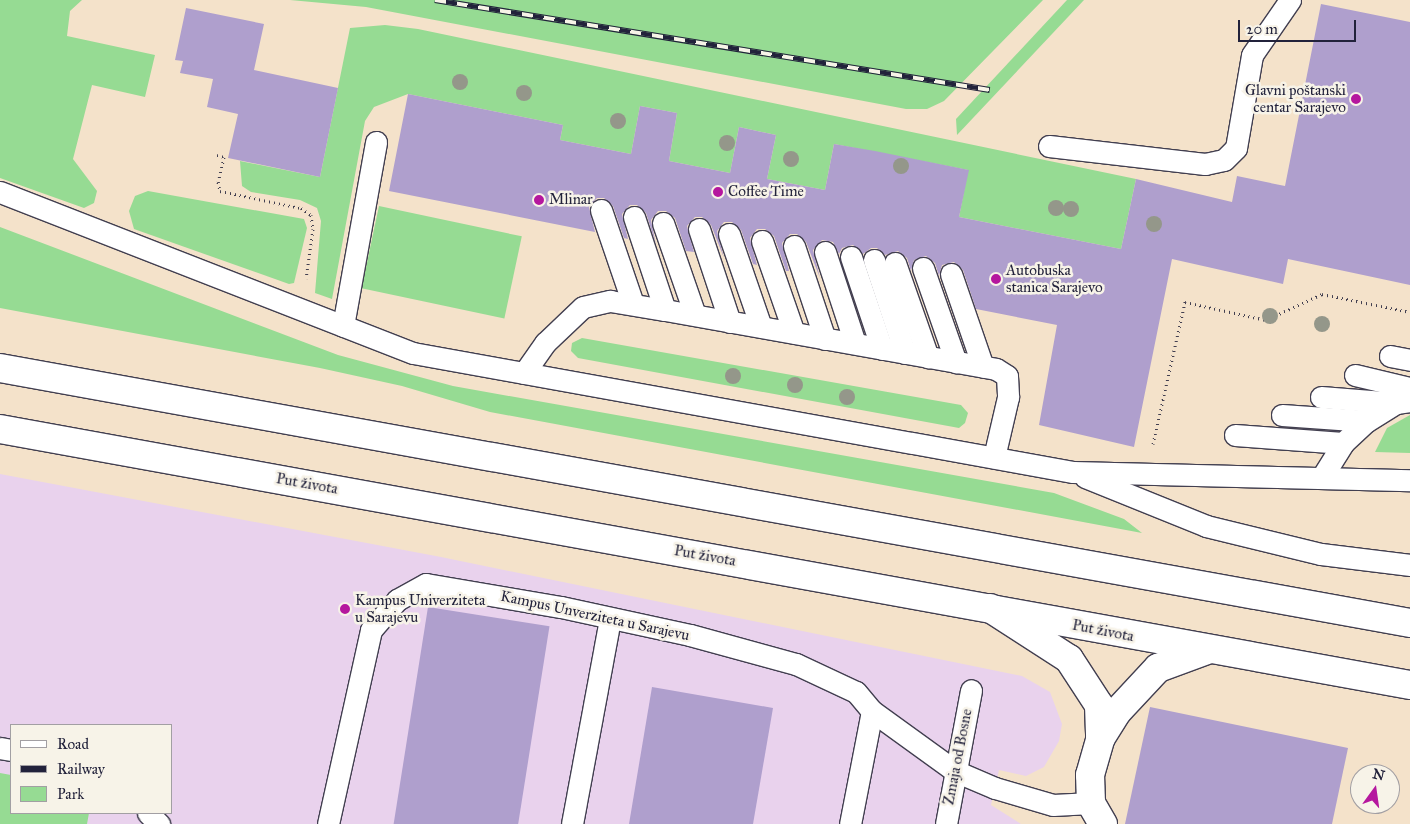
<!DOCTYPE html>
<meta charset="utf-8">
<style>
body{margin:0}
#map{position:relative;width:1410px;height:824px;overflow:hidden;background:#f4e2ca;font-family:"IM FELL Great Primer",serif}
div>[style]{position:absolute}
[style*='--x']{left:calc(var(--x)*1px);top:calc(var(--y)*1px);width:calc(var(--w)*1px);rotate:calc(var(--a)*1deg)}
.built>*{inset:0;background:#e9d2ed}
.green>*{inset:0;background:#96db93;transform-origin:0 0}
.building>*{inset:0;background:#af9fcd;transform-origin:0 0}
.path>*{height:3px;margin-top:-1.5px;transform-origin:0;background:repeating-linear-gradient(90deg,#423f50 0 1px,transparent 0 5px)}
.roads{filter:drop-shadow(1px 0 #423f50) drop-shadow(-1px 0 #423f50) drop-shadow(0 1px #423f50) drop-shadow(0 -1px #423f50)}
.service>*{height:21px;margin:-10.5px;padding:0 10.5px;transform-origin:10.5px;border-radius:10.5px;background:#fff}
.minor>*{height:28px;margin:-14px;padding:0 14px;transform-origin:14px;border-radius:14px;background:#fff}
.tertiary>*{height:28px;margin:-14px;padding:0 14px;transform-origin:14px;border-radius:14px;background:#fff}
.rail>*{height:5.5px;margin-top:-2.75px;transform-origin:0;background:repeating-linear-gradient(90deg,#f7f3e8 0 11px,#22223b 0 22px);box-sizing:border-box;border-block:1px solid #22223b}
.trees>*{width:16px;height:16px;margin:-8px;border-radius:50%;background:#94978a}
.dots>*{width:14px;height:14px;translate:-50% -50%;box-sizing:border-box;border:2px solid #f7f3e8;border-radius:50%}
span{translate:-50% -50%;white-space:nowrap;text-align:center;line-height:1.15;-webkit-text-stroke:5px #f7f3e8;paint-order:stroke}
.poi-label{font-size:15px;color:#22223b}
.right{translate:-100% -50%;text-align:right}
.left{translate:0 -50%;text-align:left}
.street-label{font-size:15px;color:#22223b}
.legend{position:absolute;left:10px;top:724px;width:162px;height:90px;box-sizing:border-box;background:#f7f3e8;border:1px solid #a29fa3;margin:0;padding:6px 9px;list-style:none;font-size:15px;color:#22223b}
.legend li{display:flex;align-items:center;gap:10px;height:25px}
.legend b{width:25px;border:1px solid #a29fa3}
.north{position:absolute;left:1350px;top:764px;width:50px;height:50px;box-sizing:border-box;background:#f7f3e8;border:1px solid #a29fa3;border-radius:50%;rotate:14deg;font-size:14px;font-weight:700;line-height:20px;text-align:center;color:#22223b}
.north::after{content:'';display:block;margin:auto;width:18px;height:22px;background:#b5179e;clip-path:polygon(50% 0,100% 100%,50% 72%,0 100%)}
.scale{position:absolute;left:1238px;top:20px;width:118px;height:22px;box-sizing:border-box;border:2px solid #22223b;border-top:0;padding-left:6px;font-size:15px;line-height:18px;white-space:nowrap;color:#22223b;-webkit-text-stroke:4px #f7f3e8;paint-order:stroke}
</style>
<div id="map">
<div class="built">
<i style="clip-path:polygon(evenodd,0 474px,441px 557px,1022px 676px,1050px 692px,1062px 724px,1059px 741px,1044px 767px,1026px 776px,999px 770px,991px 805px,1021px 824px,0 824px,0 474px,11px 725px,171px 725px,171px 813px,11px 813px,11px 725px)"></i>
</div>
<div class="green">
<i style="clip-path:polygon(0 0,82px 0,70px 11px,67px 36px,155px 55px,145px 97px,92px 85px,73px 159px,97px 191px,94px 203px,84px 208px,0 178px)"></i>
<i style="clip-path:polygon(290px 0,1043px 0,944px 101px,927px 109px,906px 109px,366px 7px)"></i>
<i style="clip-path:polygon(1067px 0,1084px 0,957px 135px,956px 119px)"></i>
<i style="clip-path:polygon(385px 25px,418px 29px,1136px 179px,1121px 249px,959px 217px,968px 170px,834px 144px,825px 190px,767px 179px,776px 135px,739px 127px,730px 173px,669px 161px,677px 113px,640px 106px,631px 154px,560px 140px,563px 125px,408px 94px,374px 107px,365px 121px,332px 299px,315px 293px,321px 221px,317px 208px,300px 200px,251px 192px,242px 186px,240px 161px,320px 177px,350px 28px)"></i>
<i style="clip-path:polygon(148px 191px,304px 219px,307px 228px,294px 283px,289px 284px,134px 229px,129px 211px,135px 196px)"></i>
<i style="left:379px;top:206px;width:146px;height:84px;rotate:12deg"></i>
<i style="clip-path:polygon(0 227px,338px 355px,453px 386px,1054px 493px,1124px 519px,1142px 533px,490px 412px,402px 386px,320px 368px,0 308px)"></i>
<i style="clip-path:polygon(582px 338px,961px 405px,968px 413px,965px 423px,959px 428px,578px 358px,571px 351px,572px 343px)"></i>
<i style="clip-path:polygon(1410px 415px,1410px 453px,1375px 452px,1387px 428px)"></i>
<i style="clip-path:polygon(0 773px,11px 775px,11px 813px,89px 813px,87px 824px,0 824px)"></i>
</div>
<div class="building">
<i style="clip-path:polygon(1321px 4px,1410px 22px,1410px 285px,1288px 259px,1283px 284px,1172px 259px,1134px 447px,1039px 425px,1057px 325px,976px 309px,963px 270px,954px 262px,942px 265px,939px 276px,935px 263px,926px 256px,914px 260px,911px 271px,907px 258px,898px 251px,885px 255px,877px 248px,871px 248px,863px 254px,853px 245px,842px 248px,839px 254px,833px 242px,822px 240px,813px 250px,820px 278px,806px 242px,797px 234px,790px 234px,782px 243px,789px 271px,786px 271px,774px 236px,765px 229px,757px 229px,750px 238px,757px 265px,753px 264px,741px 230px,732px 222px,724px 222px,717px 231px,724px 258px,711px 225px,702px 217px,695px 217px,687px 226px,694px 252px,686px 251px,675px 218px,666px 211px,658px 211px,651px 220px,656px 245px,646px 213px,637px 205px,630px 205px,622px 214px,628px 239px,624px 238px,613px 206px,604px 198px,597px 198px,589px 207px,595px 232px,389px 191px,408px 94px,563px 125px,560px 140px,631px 154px,640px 106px,677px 113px,669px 161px,730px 173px,739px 127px,776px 135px,767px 179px,825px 190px,834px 144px,875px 151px,969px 170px,959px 217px,1121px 249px,1136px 179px,1232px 202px,1237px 176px,1285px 186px)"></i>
<i style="clip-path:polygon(186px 8px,264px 24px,254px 70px,338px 88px,320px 177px,228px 158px,238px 114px,207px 107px,213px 79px,180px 73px,183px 61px,175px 60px)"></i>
<i style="left:428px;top:607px;width:123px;height:220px;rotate:9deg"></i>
<i style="clip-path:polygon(652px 687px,773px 708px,753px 824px,629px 824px)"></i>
<i style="clip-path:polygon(1150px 707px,1348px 748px,1332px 824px,1125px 824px)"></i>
</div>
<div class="path">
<i style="--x:217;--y:155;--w:7;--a:16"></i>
<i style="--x:224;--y:157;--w:26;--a:103"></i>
<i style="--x:218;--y:182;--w:9;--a:77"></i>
<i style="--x:220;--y:191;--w:83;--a:11.9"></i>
<i style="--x:301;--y:208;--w:12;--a:35"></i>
<i style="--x:311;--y:215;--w:14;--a:82"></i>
<i style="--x:313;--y:229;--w:50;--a:98"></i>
<i style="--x:1153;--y:444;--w:146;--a:-77.3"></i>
<i style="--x:1185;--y:302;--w:83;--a:12.5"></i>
<i style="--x:1266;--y:320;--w:62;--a:-24.9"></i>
<i style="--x:1322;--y:294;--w:90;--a:11.6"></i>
</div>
<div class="roads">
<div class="service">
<i style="--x:1049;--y:146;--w:157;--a:6.6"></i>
<i style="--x:1205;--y:164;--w:19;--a:-12"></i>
<i style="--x:1224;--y:160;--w:17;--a:-45"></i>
<i style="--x:1236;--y:148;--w:94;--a:-80.2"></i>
<i style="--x:1252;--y:55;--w:67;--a:-55.4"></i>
<i style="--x:0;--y:192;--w:443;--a:21.3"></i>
<i style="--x:413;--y:353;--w:671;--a:10.22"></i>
<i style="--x:1073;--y:472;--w:337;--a:1.4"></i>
<i style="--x:601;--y:210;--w:99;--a:71.2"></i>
<i style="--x:634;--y:217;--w:98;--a:71.6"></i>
<i style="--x:663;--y:223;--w:97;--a:70.8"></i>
<i style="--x:699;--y:229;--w:98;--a:71.6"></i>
<i style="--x:729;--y:234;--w:98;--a:71"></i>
<i style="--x:762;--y:241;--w:97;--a:70.8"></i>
<i style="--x:794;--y:246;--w:98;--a:71.6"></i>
<i style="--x:825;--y:252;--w:96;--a:71.8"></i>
<i style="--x:851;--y:257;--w:97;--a:71.4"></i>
<i style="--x:874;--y:260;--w:98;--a:71.6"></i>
<i style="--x:895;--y:263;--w:100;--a:70.7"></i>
<i style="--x:923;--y:268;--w:100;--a:70.7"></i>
<i style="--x:951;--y:274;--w:98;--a:71"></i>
<i style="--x:343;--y:326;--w:187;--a:-79.8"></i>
<i style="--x:1390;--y:356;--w:20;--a:11"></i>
<i style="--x:524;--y:373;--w:37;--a:-55"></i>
<i style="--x:545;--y:343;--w:52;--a:-43.5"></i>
<i style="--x:583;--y:307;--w:28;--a:-13"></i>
<i style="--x:610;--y:301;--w:56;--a:9.3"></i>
<i style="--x:665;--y:310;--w:336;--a:10.1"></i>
<i style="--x:996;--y:369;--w:13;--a:32"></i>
<i style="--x:1007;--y:376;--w:21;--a:87"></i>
<i style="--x:1008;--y:397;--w:62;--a:103.1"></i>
<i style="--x:1355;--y:375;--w:57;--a:13.3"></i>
<i style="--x:1321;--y:397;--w:75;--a:4.6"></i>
<i style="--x:1282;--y:415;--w:85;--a:4"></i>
<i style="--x:1235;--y:435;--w:108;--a:4.2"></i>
<i style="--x:1085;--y:477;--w:131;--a:22"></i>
<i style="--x:1206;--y:526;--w:118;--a:13.7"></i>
<i style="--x:1321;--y:554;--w:90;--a:7"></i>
<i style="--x:1322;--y:477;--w:40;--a:-58"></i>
<i style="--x:1343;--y:443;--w:33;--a:-43"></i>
<i style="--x:1367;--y:421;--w:34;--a:-32"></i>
<i style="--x:1396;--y:403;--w:14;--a:-8"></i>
<i style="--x:872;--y:711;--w:102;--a:35.9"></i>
<i style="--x:955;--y:771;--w:43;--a:23"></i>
<i style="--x:995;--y:788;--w:60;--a:16.3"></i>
<i style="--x:1053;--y:805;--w:38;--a:-3"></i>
<i style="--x:0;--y:748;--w:11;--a:10"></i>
<i style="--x:148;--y:813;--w:16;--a:45"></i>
<i style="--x:328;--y:824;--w:199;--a:-77.5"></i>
<i style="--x:371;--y:630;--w:40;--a:-49"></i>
<i style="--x:397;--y:600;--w:33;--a:-29"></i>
<i style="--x:426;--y:584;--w:137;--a:9.7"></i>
<i style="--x:561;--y:607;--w:132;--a:12.2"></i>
<i style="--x:690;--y:635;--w:110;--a:15.3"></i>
<i style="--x:796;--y:664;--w:66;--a:25"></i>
<i style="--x:856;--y:692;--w:25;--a:50"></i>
<i style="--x:872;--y:711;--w:115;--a:101"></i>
<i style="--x:572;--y:824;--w:209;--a:-79.5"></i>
<i style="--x:946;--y:824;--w:136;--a:-79.4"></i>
</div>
<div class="minor">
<i style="--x:990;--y:608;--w:94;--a:32.8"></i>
<i style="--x:1069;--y:659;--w:55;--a:56.9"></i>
<i style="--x:1099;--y:705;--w:34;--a:88"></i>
<i style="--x:1103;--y:824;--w:24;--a:-120"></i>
<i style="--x:1091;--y:803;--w:28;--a:-92"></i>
<i style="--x:1090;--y:775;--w:37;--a:-74"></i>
<i style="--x:1100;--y:739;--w:31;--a:-58"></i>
<i style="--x:1116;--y:713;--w:62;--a:-47"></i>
<i style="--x:1158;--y:668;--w:52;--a:-20.2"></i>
</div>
<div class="tertiary">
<i style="--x:0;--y:368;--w:1433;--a:10.25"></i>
<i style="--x:0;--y:429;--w:1433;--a:10.29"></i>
</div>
</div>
<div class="rail">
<i style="--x:435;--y:0;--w:562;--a:9.21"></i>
</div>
<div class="trees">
<i style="left:460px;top:82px"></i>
<i style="left:524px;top:93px"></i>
<i style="left:618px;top:121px"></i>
<i style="left:727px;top:143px"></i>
<i style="left:791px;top:159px"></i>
<i style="left:901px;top:166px"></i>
<i style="left:1056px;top:208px"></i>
<i style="left:1071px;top:209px"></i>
<i style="left:1154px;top:224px"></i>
<i style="left:1270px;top:316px"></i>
<i style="left:1322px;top:324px"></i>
<i style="left:733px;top:376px"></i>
<i style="left:795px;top:385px"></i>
<i style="left:847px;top:397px"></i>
</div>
<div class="dots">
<i style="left:1356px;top:99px;background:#b5179e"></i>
<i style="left:718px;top:192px;background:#b5179e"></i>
<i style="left:539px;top:200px;background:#b5179e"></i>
<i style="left:996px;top:279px;background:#b5179e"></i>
<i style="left:345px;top:609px;background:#b5179e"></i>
</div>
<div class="poi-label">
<span class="right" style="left:1346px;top:99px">Glavni poštanski<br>centar Sarajevo</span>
<span class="left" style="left:728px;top:192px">Coffee Time</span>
<span class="left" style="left:549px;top:200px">Mlinar</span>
<span class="left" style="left:1006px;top:279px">Autobuska<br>stanica Sarajevo</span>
<span class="left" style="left:355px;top:609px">Kampus Univerziteta<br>u Sarajevu</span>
</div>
<div class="street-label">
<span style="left:307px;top:484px;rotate:10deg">Put života</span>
<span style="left:705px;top:556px;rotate:10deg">Put života</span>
<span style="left:595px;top:616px;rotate:12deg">Kampus Unverziteta u Sarajevu</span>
<span style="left:1103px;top:631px;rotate:11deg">Put života</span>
<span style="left:958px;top:757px;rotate:-79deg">Zmaja od Bosne</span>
</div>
<ul class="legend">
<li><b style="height:6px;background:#fff"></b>Road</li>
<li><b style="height:6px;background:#22223b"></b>Railway</li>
<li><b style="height:14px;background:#96db93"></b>Park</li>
</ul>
<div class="north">N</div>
<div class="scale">20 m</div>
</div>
